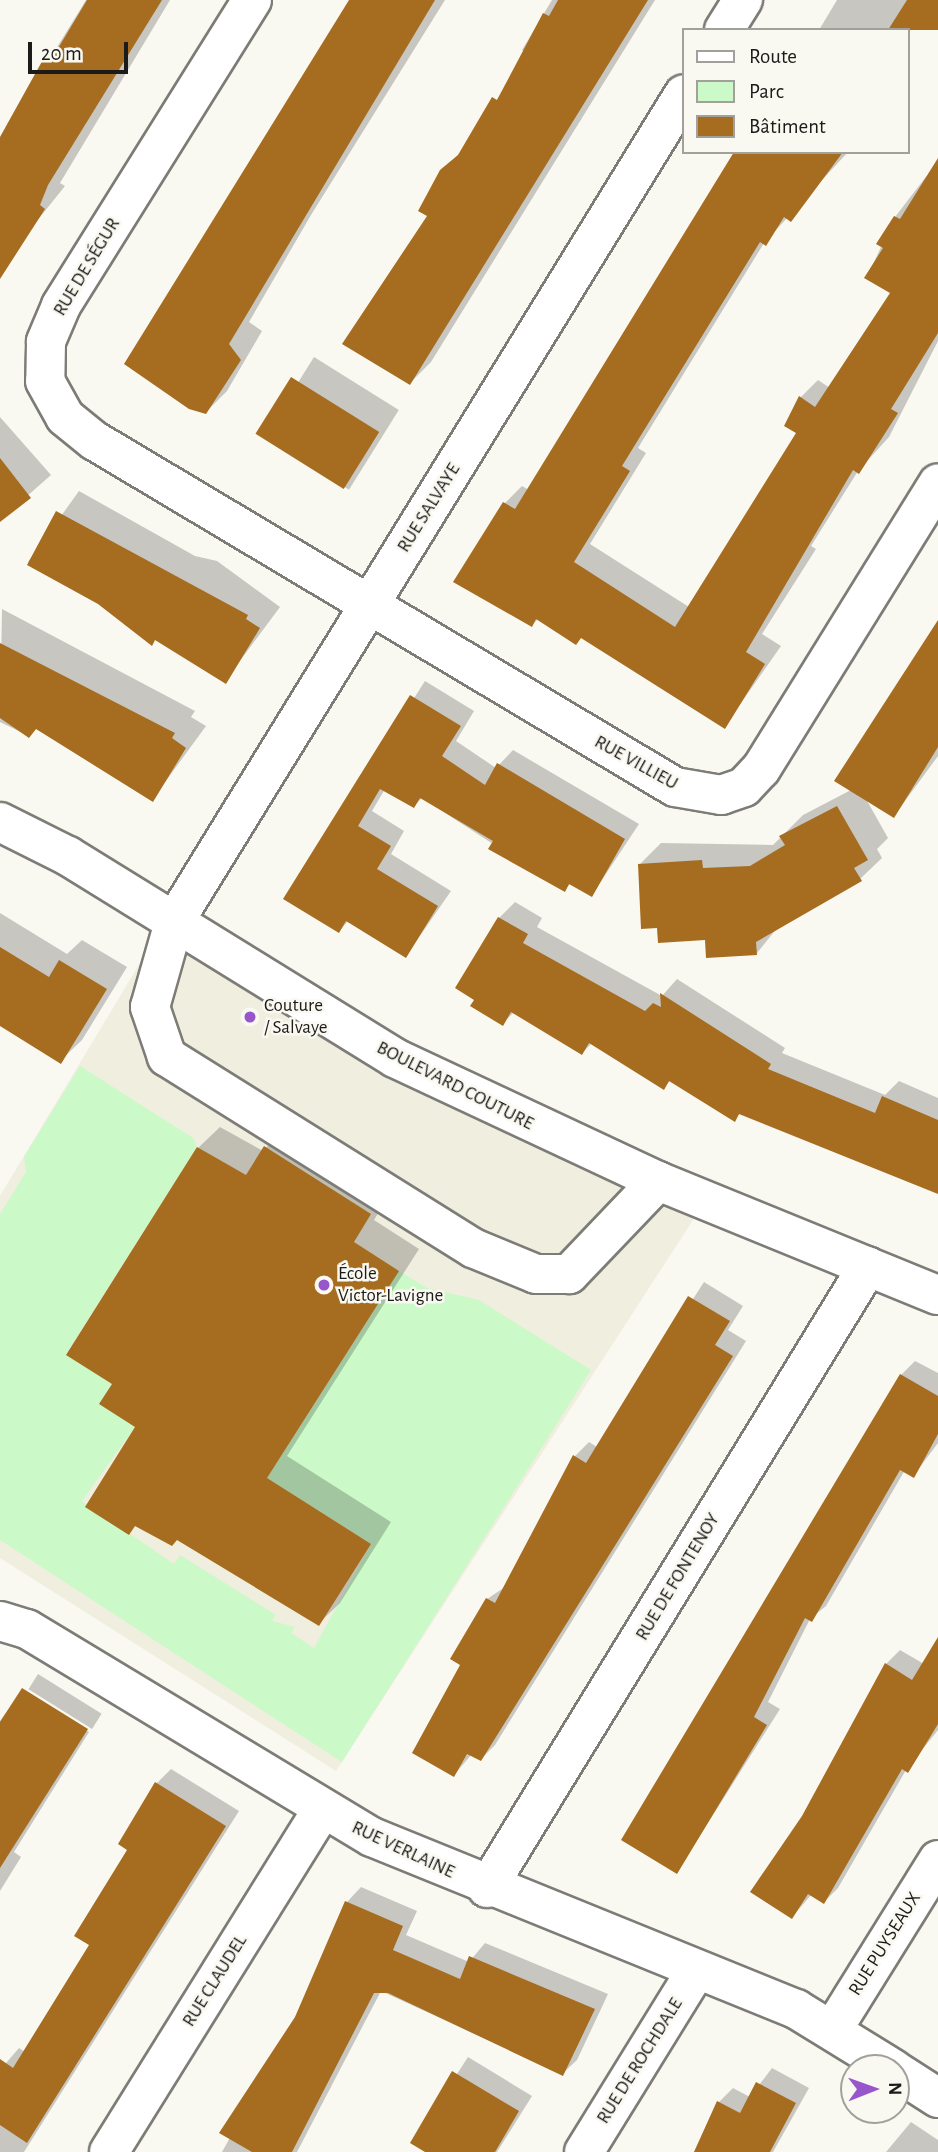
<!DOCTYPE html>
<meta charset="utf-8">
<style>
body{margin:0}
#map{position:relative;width:938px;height:2152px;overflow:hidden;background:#f9f8f1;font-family:"Alegreya Sans",sans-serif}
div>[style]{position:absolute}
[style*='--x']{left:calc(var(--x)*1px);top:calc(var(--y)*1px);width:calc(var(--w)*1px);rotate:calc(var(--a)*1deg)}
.built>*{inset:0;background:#f0eedf}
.green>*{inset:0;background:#cbf9c8}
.shadow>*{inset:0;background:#0003;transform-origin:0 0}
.building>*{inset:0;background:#a66c1f;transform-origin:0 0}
.roads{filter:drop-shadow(2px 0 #7d7c77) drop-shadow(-2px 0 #7d7c77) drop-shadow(0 2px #7d7c77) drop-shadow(0 -2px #7d7c77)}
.minor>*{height:38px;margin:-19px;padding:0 19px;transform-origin:19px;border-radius:19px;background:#fff}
.dots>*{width:19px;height:19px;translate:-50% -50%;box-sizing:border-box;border:4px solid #f9f8f1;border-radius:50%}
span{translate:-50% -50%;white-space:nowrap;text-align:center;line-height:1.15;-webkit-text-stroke:5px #f9f8f1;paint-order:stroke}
.street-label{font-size:19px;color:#1c1b19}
.poi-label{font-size:19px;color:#1c1b19}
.left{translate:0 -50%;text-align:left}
.legend{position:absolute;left:682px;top:28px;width:228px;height:126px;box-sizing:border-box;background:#f9f8f1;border:2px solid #a1a09b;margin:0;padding:9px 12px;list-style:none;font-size:21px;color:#1c1b19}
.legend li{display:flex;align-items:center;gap:14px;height:35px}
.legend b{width:35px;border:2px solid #a1a09b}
.north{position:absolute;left:840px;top:2054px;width:70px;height:70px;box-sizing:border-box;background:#f9f8f1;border:2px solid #a1a09b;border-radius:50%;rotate:89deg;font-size:19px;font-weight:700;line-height:28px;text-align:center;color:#1c1b19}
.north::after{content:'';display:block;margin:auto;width:24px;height:32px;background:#9756cb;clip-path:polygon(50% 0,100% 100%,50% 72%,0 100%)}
.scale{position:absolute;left:28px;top:42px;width:100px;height:32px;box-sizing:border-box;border:4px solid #1c1b19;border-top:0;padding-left:9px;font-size:21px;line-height:24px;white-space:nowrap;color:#1c1b19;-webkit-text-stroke:5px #f9f8f1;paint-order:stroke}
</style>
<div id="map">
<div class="built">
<i style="clip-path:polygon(174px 922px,706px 1200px,336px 1771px,0 1558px,0 1196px,146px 953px)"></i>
</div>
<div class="green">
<i style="clip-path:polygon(80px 1066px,193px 1138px,197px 1147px,66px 1354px,112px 1384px,100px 1404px,135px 1427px,82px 1501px,174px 1564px,180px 1555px,276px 1615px,272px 1621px,295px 1627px,291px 1633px,314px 1648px,371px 1544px,267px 1478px,399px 1271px,427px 1288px,479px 1300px,591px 1370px,342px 1762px,0 1540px,0 1214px,26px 1172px,24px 1157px)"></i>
</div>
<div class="shadow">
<i style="clip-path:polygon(86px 0,170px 0,60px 183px,65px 186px,0 267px,0 140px)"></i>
<i style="clip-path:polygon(351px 0,445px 0,311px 215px,249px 322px,262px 331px,227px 391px,206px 412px,127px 364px)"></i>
<i style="clip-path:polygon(552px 0,655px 0,431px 362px,410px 383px,429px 215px,442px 171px,464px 149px,528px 53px,522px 50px)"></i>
<i style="clip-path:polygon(837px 0,938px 0,938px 19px,901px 30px,819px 30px)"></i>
<i style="clip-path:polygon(745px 152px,848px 152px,764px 243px,638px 448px,646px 453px,590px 544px,689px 607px,799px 432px,786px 425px,801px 397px,818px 380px,830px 388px,892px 293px,867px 277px,895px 217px,938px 161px,938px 341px,889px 437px,858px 471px,811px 546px,816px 549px,762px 634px,781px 646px,725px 726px,582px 636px,538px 619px,532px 625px,455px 581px,505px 503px,522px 486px,529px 490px)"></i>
<i style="left:314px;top:357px;width:100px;height:94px;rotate:32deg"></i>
<i style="clip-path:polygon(0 417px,51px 475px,0 520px)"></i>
<i style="clip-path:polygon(79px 491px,195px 556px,217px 561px,280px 607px,225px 681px,157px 638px,151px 644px,99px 603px,28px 562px)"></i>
<i style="clip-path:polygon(2px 609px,195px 711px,191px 717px,206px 726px,152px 800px,37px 728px,29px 736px,0 722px)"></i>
<i style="clip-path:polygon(938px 621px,938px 756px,894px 816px,866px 799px,888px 838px,877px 849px,882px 858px,860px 879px,778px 927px,757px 953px,659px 926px,640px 864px,661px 843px,773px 845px,803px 815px,851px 790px)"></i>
<i style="clip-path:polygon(425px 681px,474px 711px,456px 741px,496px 768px,513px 750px,639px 824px,592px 895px,571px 883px,564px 890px,422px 798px,414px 806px,385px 789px,372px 811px,404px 831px,391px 854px,451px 891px,406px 956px,349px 920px,339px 931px,286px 898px)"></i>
<i style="clip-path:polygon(515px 902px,542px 918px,537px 927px,662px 996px,677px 979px,785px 1048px,782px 1053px,885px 1095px,899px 1081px,938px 1098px,938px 1192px,741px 1113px,734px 1119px,671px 1080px,663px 1088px,592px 1043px,582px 1053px,514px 1012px,502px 1024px,499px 918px)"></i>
<i style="clip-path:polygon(0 913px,67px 954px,82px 940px,127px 967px,82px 1040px,60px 1061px,0 1023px)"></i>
<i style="clip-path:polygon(287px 1126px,391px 1192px,374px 1220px,419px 1249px,287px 1456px,391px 1522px,340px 1603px,318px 1624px,178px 1538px,136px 1525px,129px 1533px,138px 1426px,114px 1383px,198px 1148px,220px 1127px,263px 1151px)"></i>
<i style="clip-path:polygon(704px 1282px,743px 1306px,728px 1330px,746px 1341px,495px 1745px,481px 1759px,472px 1754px,454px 1775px,463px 1664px,487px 1599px,505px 1587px,575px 1456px,589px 1442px,597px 1447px)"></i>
<i style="clip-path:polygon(915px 1361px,938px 1373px,938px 1443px,914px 1475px,905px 1470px,826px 1606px,810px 1619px,768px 1702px,780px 1709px,677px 1872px,901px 1375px)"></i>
<i style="clip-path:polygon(938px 1640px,938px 1730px,906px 1770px,838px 1888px,824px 1902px,812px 1894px,792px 1917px,803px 1817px,886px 1664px,900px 1650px,924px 1664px)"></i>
<i style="left:38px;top:1674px;width:75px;height:18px;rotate:32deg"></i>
<i style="clip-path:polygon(23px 1689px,89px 1732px,14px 1852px,21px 1857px,0 1891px,0 1721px)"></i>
<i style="clip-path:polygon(171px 1769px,239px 1811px,24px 2152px,0 2152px,0 2070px,19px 2048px,25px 2052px,91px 1945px,157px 1783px)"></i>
<i style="clip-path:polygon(361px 1887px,417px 1911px,406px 1935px,469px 1962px,485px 1943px,608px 1994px,577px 2060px,562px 2074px,381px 1991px,297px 2152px,222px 2152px,297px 2018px,347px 1902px)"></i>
<i style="clip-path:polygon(468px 2057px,532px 2096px,497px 2152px,428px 2152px,412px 2143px)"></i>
<i style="clip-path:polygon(772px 2068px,809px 2088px,773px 2152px,694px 2152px,719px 2102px,733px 2088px,750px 2097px)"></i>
<i style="clip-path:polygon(911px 2122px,938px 2140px,938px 2152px,886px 2152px)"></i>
</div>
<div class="building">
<i style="clip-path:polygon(87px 0,162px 0,48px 185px,40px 205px,45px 209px,0 279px,0 137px,45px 56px,51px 60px)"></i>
<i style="clip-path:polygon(349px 0,435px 0,229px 344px,241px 360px,206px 414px,189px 409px,124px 364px)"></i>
<i style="clip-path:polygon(558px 0,648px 0,410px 385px,342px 344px,427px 216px,418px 211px,440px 170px,458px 155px,492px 97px,497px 100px,543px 13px,549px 16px)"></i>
<i style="clip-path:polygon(907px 0,938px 0,938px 30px,888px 30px)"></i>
<i style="clip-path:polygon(734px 152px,843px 152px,791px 222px,784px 217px,766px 246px,760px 242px,622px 466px,630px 471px,574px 562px,675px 627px,796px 433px,784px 426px,799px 396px,815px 407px,890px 293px,864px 278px,883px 248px,876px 244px,894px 216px,900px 219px,938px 158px,938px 333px,891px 409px,898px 413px,859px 474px,853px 470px,746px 652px,765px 664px,725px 729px,581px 638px,576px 645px,536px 619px,532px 627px,453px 582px,503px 502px,515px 509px)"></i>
<i style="left:291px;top:377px;width:104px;height:67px;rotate:32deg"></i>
<i style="clip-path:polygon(0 458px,31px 498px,0 522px)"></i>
<i style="clip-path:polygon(56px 511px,248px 615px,246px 619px,260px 628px,226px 684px,155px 640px,152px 646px,98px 604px,27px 565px)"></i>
<i style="clip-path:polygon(938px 620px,938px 747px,894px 818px,834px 781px)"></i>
<i style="clip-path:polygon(0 643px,175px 733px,172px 738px,186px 748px,153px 802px,36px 729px,29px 738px,0 718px)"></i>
<i style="clip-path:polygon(410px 695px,461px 726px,442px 756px,485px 785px,497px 763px,625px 839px,592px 897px,569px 884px,565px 892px,488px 849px,493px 841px,420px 798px,414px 808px,380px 789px,358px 826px,391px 846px,377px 869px,438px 906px,406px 958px,346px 921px,339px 933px,283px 899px)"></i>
<i style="clip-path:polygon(837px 806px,868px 860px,854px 868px,862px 881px,756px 942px,757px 955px,706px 958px,705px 940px,658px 943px,657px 928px,641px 929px,638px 864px,702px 860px,703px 868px,750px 866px,785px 845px,779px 836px)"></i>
<i style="clip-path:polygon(498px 917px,528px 934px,523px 943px,645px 1011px,653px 1003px,661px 1007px,660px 993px,771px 1064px,768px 1069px,875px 1113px,882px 1096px,938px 1120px,938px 1194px,739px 1114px,735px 1122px,669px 1081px,664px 1090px,589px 1043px,582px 1055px,511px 1012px,503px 1026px,470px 1006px,474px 1000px,455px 988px)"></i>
<i style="clip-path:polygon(0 947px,49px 977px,59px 960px,107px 989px,61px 1064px,0 1026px)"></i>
<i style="clip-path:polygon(264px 1146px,371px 1214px,354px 1242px,399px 1271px,267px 1478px,371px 1544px,319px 1626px,177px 1540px,172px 1546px,135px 1526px,129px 1535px,85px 1507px,135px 1427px,99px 1404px,112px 1384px,66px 1355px,197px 1147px,246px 1175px)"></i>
<i style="clip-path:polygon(688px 1296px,730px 1321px,715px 1345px,733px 1356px,481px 1761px,467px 1754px,454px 1777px,412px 1753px,460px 1665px,450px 1659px,486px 1598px,495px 1603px,573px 1455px,586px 1463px)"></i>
<i style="clip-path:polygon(900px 1374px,938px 1396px,938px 1434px,914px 1478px,900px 1470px,812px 1622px,805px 1618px,754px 1717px,767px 1725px,677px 1874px,621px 1840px)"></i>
<i style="clip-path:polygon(938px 1637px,938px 1724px,908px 1773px,902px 1769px,824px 1904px,808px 1894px,792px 1919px,750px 1892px,802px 1816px,885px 1663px,912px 1680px)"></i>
<i style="clip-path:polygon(22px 1688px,88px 1729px,0 1868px,0 1722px)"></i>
<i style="clip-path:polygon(155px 1782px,226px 1826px,27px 2143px,0 2125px,0 2059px,13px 2068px,89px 1945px,74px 1936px,127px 1850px,118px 1844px)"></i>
<i style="clip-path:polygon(345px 1901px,403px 1926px,393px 1950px,460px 1979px,469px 1956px,595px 2009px,563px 2076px,388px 1993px,374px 1993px,292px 2152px,252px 2152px,219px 2133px,295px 2017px)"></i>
<i style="clip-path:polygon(452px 2071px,519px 2111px,495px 2152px,425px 2152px,410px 2143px)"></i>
<i style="clip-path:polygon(756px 2082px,796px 2103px,770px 2152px,694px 2152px,717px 2101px,740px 2113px)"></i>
</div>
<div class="roads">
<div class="minor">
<i style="--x:252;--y:0;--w:361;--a:122"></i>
<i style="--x:61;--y:306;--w:39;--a:113"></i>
<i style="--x:46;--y:342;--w:39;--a:91"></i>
<i style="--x:45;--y:381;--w:41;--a:60.9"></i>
<i style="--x:65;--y:417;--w:38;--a:39"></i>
<i style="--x:95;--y:441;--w:675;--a:30.82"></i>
<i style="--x:675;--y:787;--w:47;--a:9.9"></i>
<i style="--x:721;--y:795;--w:24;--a:-19"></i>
<i style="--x:744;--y:787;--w:25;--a:-47"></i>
<i style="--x:761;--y:769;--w:336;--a:-58.2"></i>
<i style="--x:724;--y:30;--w:36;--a:-58"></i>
<i style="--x:0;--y:822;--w:76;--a:26.6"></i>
<i style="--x:68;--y:856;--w:384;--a:31.7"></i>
<i style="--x:395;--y:1058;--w:290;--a:25.1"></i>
<i style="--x:658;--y:1181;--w:302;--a:22.2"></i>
<i style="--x:658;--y:1181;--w:129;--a:133.7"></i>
<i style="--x:569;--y:1274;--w:33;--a:180"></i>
<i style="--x:536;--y:1274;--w:68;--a:-157.6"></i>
<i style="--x:473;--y:1248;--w:361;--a:-148"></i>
<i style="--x:167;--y:1057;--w:53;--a:-108.8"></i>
<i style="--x:150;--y:1007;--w:88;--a:-74.2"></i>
<i style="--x:174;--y:922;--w:972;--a:-58.37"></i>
<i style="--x:0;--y:1621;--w:28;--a:17"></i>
<i style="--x:27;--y:1629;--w:403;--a:31.1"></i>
<i style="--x:372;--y:1837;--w:458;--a:22.1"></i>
<i style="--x:796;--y:2009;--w:113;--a:31.6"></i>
<i style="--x:487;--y:1888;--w:729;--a:-58.51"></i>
<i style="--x:833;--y:2029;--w:199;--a:-58.1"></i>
<i style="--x:896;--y:2071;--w:50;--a:32.7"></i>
<i style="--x:109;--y:2152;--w:402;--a:-58.1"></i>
<i style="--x:584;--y:2152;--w:213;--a:-58.3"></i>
</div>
</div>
<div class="dots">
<i style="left:250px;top:1017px;background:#9756cb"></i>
<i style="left:324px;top:1285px;background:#9756cb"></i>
</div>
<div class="street-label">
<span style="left:87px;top:267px;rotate:-59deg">RUE DE SÉGUR</span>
<span style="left:429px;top:508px;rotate:-58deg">RUE SALVAYE</span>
<span style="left:636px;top:763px;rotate:29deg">RUE VILLIEU</span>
<span style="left:455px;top:1086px;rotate:27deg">BOULEVARD COUTURE</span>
<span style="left:678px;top:1577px;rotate:-59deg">RUE DE FONTENOY</span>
<span style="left:403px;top:1850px;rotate:25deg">RUE VERLAINE</span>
<span style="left:885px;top:1944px;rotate:-58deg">RUE PUYSEAUX</span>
<span style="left:215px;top:1981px;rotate:-58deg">RUE CLAUDEL</span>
<span style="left:640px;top:2061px;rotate:-58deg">RUE DE ROCHDALE</span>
</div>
<div class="poi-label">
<span class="left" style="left:264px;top:1017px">Couture<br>/ Salvaye</span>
<span class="left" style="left:338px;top:1285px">École<br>Victor-Lavigne</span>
</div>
<ul class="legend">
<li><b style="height:9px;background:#fff"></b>Route</li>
<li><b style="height:19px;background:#cbf9c8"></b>Parc</li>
<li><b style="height:19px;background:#a66c1f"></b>Bâtiment</li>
</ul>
<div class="north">N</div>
<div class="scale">20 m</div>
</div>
